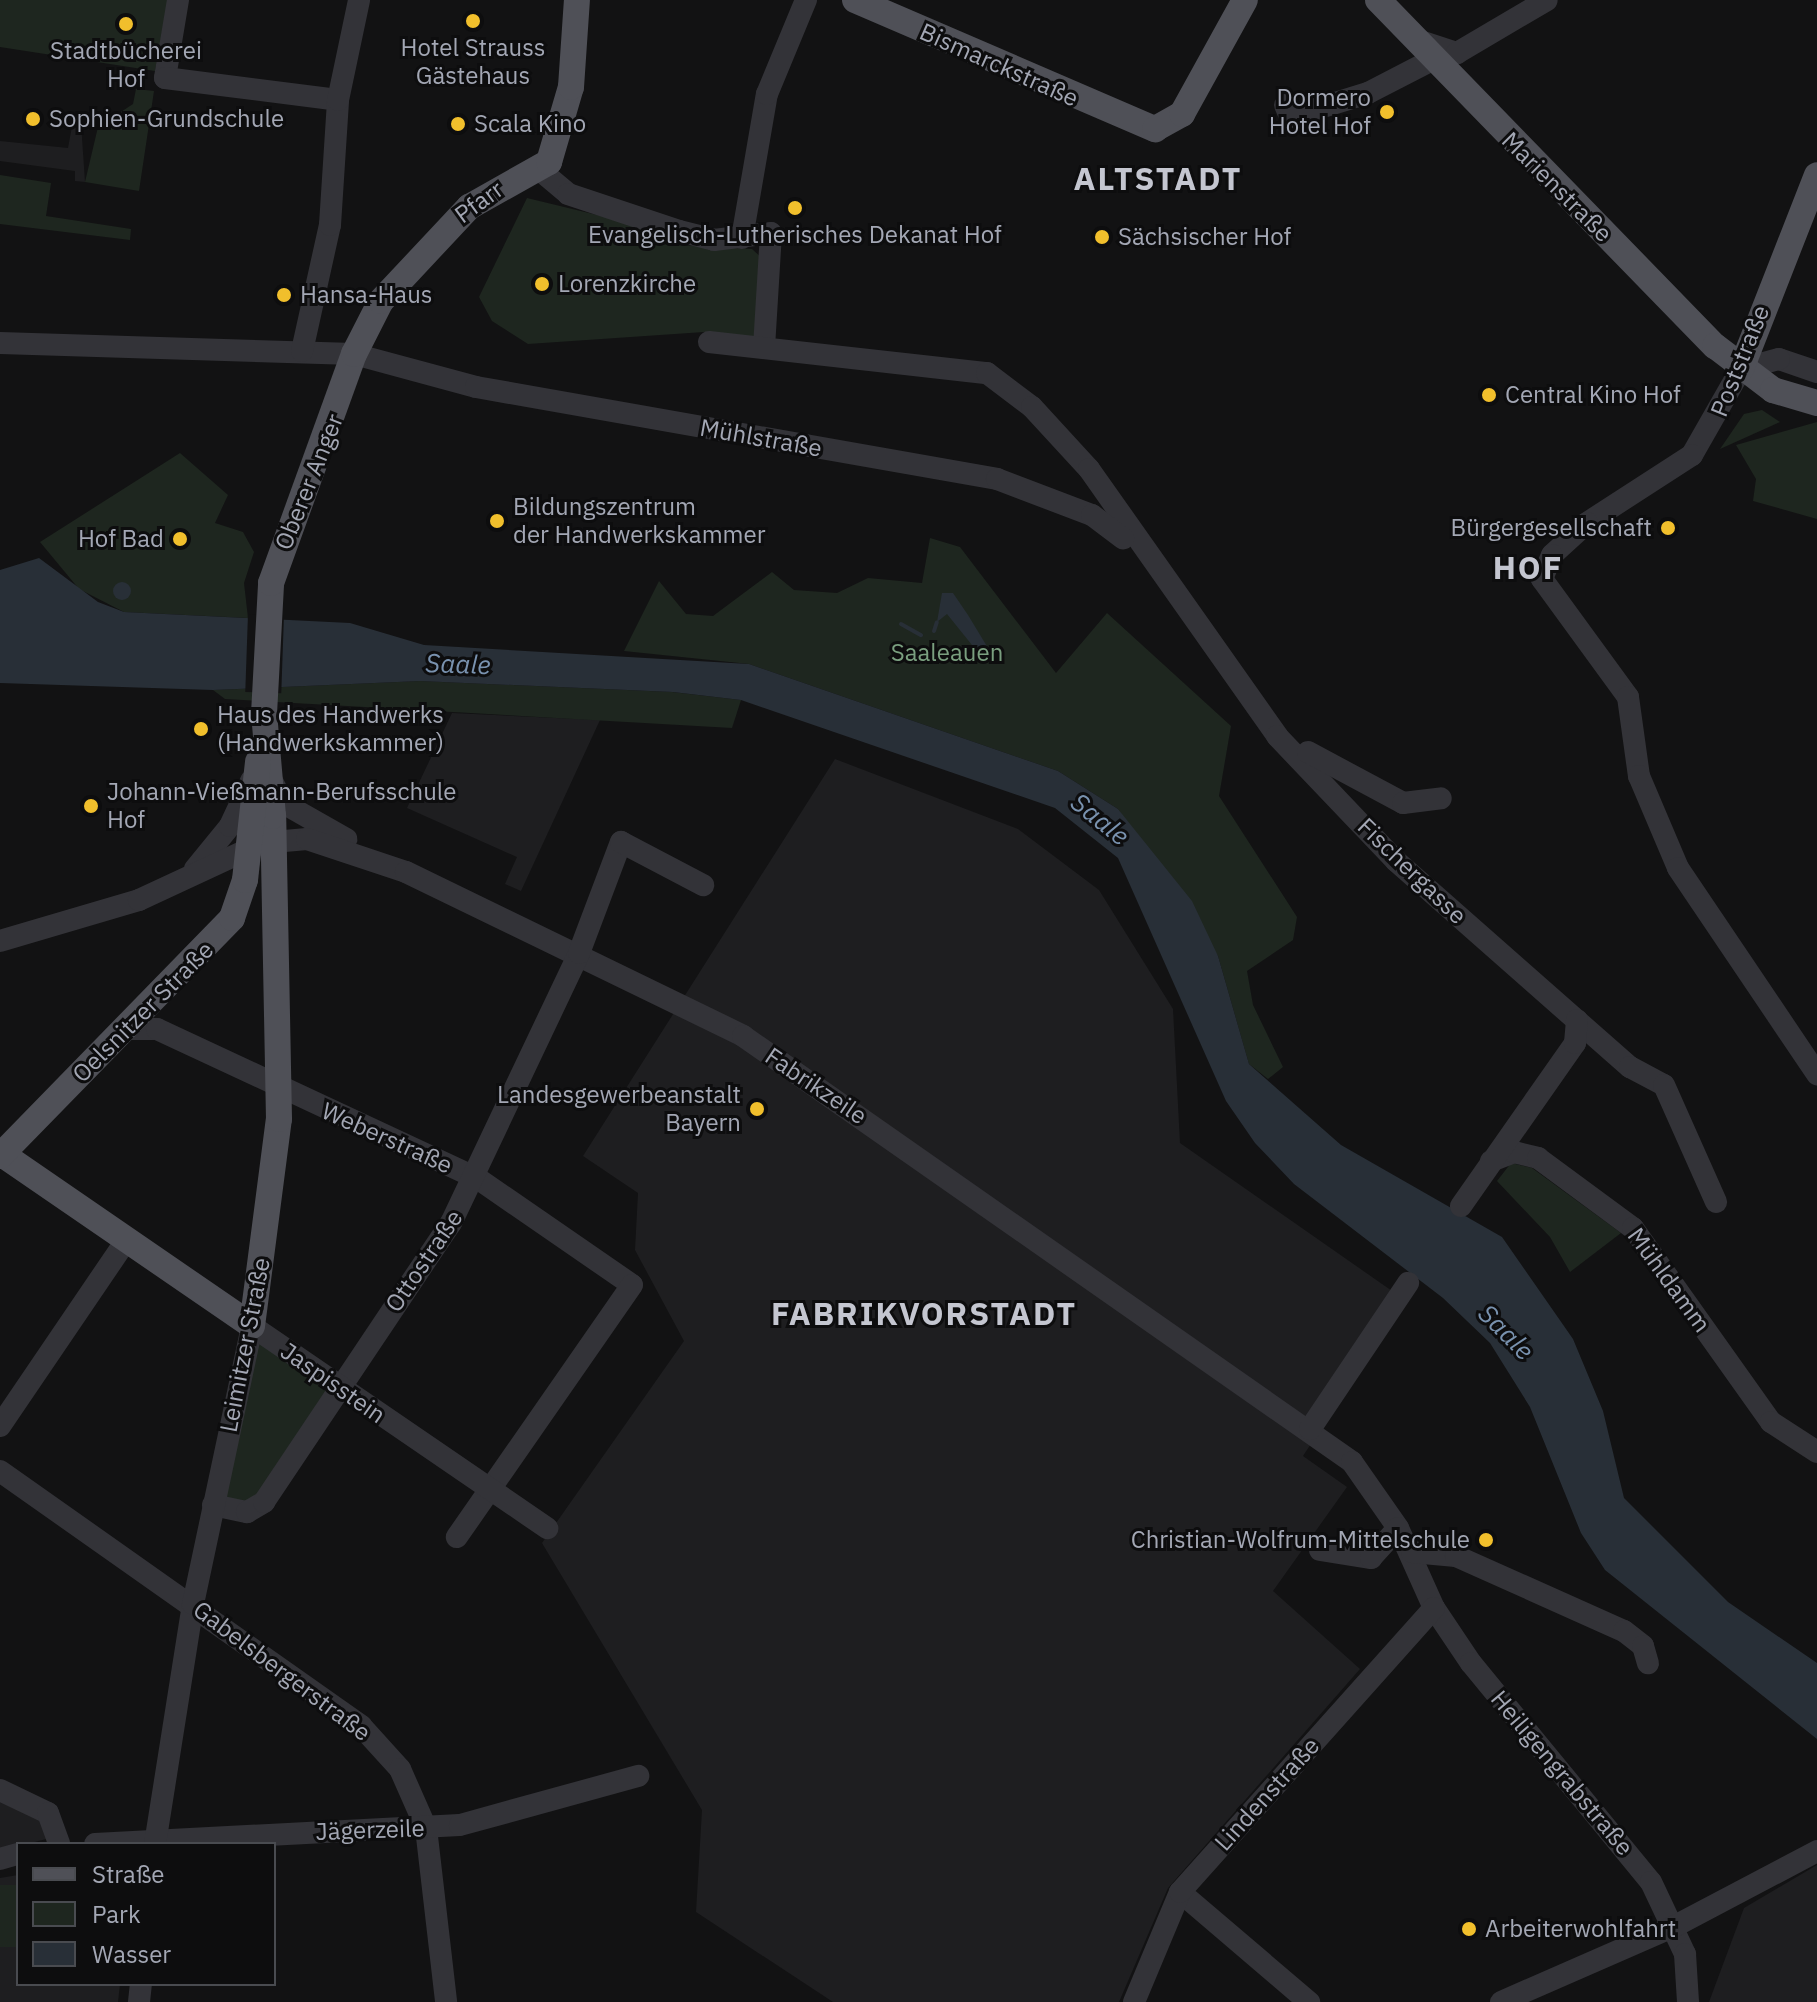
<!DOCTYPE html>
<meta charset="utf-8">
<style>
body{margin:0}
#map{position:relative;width:1817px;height:2002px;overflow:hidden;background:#121213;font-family:"IBM Plex Sans",sans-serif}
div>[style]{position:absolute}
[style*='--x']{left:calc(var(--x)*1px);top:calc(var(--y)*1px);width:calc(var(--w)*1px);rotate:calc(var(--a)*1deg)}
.built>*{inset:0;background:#1e1e20}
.green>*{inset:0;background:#1e261f;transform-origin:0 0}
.water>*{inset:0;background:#282f37}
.round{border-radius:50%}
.pier>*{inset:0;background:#121213;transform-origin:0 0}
.stream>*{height:4px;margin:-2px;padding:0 2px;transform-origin:2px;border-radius:2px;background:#282f37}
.minor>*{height:22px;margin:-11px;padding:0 11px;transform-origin:11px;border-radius:11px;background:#333338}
.major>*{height:26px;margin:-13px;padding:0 13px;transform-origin:13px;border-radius:13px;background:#4f5057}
.dots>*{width:22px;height:22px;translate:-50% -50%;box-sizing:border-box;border:4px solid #0d0d0e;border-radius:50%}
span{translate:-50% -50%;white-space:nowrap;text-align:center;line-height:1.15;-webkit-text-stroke:6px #0d0d0e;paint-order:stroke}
.poi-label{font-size:24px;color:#a3a7b4}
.right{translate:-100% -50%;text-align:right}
.left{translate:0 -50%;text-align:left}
.street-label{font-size:24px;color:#a3a7b4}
.park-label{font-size:24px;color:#7a9f7f}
.water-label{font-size:26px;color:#7992af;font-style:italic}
.district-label{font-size:32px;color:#c4c6d0;font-weight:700;letter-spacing:2px}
.legend{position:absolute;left:16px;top:1842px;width:260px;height:144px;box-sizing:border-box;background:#0d0d0e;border:2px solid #494b50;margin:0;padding:10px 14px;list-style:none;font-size:24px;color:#a3a7b4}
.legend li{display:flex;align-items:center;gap:16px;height:40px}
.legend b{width:40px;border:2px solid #494b50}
</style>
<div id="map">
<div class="built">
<i style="clip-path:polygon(73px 121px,81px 123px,85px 182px,75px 181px,75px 171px,0 161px,0 141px,68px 148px)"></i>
<i style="clip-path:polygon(452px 713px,600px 720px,521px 891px,505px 884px,517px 857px,407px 808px)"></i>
<i style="clip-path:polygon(835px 759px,1018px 829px,1099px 890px,1173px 1009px,1180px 1143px,1405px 1300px,1303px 1456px,1347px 1487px,1273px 1591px,1360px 1669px,1168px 1888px,1119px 2002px,833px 2002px,696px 1912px,702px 1810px,542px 1543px,684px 1341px,635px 1250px,638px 1193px,583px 1156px)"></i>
<i style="clip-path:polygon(0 1800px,42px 1820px,50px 1838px,0 1851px)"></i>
<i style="clip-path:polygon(1817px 1865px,1817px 2002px,1709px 2002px,1744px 1908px)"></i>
<i style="clip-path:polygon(18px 1875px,18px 1984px,120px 1984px,118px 2002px,0 2002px,0 1878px)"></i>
</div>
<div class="green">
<i style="clip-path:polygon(0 0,168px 0,155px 71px,0 47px)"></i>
<i style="clip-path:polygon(136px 89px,154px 91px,139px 191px,85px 182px,98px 127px,133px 104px)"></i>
<i style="clip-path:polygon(0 175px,51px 183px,46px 216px,131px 229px,130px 240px,0 224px)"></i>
<i style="clip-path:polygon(527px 198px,659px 230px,658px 244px,752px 249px,763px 259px,755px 338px,704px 332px,528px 344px,492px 321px,479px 297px)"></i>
<i style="clip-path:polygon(1762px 410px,1780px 422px,1720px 449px,1744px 414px)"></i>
<i style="clip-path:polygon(1817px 422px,1817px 519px,1753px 501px,1756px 479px,1736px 445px)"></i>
<i style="clip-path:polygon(180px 453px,228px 495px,215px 523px,243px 532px,254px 552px,244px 583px,248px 618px,124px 612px,79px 589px,40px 542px)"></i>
<i style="clip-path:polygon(930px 538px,960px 547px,1056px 673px,1107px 613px,1231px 726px,1219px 796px,1297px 917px,1293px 940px,1247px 971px,1253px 1005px,1283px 1067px,1268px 1079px,1249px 1064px,1218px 956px,1118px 809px,1058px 771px,749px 664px,624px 651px,659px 581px,686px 614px,713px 616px,772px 572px,794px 590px,837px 593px,868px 578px,922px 583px)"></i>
<i style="clip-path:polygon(420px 681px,672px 692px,741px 700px,732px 728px,225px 699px,213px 690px)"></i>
<i style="clip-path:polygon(1511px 1163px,1532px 1168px,1621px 1233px,1570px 1272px,1550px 1237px,1497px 1181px)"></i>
<i style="clip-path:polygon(251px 1328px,336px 1388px,250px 1506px,216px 1504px)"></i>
<i style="left:18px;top:1885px;width:62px;height:18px;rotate:90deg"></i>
</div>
<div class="water">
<i style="clip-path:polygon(39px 558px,98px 602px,124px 612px,350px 623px,424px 645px,749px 664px,1058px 771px,1118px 809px,1192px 901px,1218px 956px,1249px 1064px,1341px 1145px,1502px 1237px,1573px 1339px,1603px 1411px,1624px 1498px,1728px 1602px,1817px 1663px,1817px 1739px,1605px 1570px,1581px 1533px,1530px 1407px,1490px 1343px,1443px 1298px,1294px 1184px,1255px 1143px,1226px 1101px,1118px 858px,1055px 808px,741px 700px,673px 692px,420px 681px,213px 690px,0 683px,0 570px)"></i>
<i class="round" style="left:113px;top:582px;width:18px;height:18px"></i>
<i style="clip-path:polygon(942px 593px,953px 593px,968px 615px,988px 648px,980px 655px,947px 614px,937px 622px)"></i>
</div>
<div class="pier">
<i style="left:248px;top:614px;width:36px;height:78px;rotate:2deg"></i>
</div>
<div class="stream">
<i style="--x:901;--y:624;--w:23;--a:29"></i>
<i style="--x:934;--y:631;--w:9;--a:-72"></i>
</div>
<div class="minor">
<i style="--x:178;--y:0;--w:79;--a:99.5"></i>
<i style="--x:165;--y:78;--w:174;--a:7.2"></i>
<i style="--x:1423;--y:42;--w:36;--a:18"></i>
<i style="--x:1457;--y:53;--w:104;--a:-30.5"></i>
<i style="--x:1285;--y:105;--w:13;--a:67"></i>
<i style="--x:1290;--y:117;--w:82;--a:-17.1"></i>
<i style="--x:1368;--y:93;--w:70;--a:-27.3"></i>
<i style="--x:541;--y:171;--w:35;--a:40"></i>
<i style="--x:568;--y:194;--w:117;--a:18.4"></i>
<i style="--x:679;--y:231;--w:36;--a:14"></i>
<i style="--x:714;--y:240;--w:57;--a:-7"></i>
<i style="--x:771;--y:233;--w:115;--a:93.5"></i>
<i style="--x:742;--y:238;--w:146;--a:-80.2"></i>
<i style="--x:767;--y:94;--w:102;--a:-67.5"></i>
<i style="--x:709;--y:342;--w:280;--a:6.4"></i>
<i style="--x:987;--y:373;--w:56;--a:37.1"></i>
<i style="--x:1032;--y:407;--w:84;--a:47.4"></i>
<i style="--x:1089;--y:469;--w:327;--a:54.8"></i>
<i style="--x:1277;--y:736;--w:173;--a:46.4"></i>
<i style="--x:1396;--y:861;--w:312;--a:41.4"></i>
<i style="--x:1630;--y:1067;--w:38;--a:28"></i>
<i style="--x:1664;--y:1085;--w:128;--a:66"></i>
<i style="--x:0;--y:343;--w:354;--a:1.8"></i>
<i style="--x:354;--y:354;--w:126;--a:15.1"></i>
<i style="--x:476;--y:387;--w:529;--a:10.01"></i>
<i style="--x:997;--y:479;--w:102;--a:20.8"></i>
<i style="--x:1092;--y:515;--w:39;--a:37"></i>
<i style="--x:302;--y:351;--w:129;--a:-77.5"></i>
<i style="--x:330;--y:225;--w:125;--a:-86.3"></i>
<i style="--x:338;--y:100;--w:102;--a:-78.1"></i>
<i style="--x:1817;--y:372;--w:40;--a:-161.1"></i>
<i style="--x:1779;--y:359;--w:39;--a:165"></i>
<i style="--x:1741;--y:369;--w:99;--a:119.7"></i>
<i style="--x:1692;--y:455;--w:125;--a:147.1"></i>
<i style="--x:1587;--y:523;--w:47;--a:137.6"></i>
<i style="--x:1552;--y:555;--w:26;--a:113"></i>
<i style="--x:1542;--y:579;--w:146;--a:53.9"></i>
<i style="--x:1628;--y:697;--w:80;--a:82.1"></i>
<i style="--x:1639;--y:776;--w:100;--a:67"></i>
<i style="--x:1678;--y:868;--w:249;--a:56"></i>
<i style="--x:1308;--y:752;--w:108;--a:28.2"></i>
<i style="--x:1403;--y:803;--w:38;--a:-7"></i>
<i style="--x:272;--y:781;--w:25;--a:63"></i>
<i style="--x:283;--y:803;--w:73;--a:29.7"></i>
<i style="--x:195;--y:869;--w:55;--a:-50.9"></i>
<i style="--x:230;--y:826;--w:50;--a:-65"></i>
<i style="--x:0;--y:941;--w:145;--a:-16.4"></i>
<i style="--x:139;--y:900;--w:136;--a:-24.9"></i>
<i style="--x:262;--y:843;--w:45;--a:-5.1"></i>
<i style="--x:307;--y:839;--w:104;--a:18.4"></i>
<i style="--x:406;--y:872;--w:375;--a:25.9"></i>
<i style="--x:743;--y:1036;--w:743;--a:34.97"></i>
<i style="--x:1352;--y:1462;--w:80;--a:55.1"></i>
<i style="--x:1398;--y:1528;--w:88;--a:65.8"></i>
<i style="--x:1434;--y:1608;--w:66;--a:56.1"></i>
<i style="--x:1471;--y:1663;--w:283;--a:50.6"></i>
<i style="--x:1651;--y:1882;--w:80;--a:64.7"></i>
<i style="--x:1685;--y:1954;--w:48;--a:86.4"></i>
<i style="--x:127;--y:1029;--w:30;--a:0"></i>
<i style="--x:157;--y:1029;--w:353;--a:25"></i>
<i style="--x:477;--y:1178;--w:188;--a:34.6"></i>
<i style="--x:632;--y:1285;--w:307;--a:124.8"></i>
<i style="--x:1491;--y:1161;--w:25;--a:-21"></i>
<i style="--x:1514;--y:1152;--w:25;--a:14"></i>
<i style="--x:1538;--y:1158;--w:118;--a:36.4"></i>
<i style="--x:1633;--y:1228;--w:238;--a:54.6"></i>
<i style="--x:1771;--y:1422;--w:55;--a:33.1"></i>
<i style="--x:1461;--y:1206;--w:199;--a:-55"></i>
<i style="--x:1575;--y:1043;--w:23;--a:-85"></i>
<i style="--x:0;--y:1426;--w:226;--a:-55.8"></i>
<i style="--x:1310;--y:1429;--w:176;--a:-56.1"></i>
<i style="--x:0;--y:1471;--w:442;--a:35.2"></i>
<i style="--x:361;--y:1726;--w:58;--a:47.8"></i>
<i style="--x:400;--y:1769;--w:64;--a:66.2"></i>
<i style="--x:426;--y:1828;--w:175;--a:83.4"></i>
<i style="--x:213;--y:1505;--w:35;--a:12"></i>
<i style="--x:247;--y:1512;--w:20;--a:-30"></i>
<i style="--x:264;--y:1502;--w:336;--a:-56.2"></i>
<i style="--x:451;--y:1223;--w:299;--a:-64.6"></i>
<i style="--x:579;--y:953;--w:119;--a:-69.3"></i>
<i style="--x:621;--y:842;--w:93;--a:27.7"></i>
<i style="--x:1320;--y:1550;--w:52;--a:8.9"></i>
<i style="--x:1371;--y:1558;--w:40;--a:-48"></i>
<i style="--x:1412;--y:1552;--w:44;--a:5.2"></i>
<i style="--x:1456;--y:1556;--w:184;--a:24.1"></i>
<i style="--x:1624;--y:1631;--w:24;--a:38"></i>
<i style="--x:1643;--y:1646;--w:18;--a:74"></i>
<i style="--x:0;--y:1790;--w:53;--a:25.6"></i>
<i style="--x:48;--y:1813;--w:33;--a:70"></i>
<i style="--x:95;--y:1844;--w:365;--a:-3"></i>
<i style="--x:460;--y:1825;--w:185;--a:-15.4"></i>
<i style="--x:155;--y:1844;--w:243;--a:-81"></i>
<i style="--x:193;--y:1604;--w:284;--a:-78"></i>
<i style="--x:252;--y:1326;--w:358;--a:34.4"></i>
<i style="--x:0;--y:1859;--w:19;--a:-16"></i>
<i style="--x:1180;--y:1892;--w:170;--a:40.5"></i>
<i style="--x:139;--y:2002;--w:18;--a:-84"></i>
<i style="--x:1134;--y:2002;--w:119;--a:-67.3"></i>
<i style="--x:1180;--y:1892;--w:381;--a:-48.2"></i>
<i style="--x:1501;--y:2002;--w:190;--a:-23.6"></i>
<i style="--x:1675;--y:1926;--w:161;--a:-27.8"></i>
</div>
<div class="major">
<i style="--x:855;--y:0;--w:327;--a:23.3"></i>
<i style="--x:1155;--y:129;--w:31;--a:-29"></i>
<i style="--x:1182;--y:114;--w:130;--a:-61.1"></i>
<i style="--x:1378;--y:0;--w:483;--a:45.8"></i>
<i style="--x:1715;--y:346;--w:73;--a:37.2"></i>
<i style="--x:1773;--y:390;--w:46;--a:16.5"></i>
<i style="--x:1741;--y:369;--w:208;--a:-68.6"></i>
<i style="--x:2;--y:1154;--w:303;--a:34.5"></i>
<i style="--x:252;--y:1326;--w:209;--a:-82.6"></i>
<i style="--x:279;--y:1119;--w:303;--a:-91.1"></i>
<i style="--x:273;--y:816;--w:102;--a:-95"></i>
<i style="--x:264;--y:714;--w:131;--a:-86.9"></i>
<i style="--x:271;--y:583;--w:244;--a:-70.1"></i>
<i style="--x:354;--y:354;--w:59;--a:-63"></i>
<i style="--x:381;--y:301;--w:129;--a:-46.9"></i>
<i style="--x:469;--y:207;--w:92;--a:-29.4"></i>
<i style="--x:549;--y:162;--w:78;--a:-73.7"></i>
<i style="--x:571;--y:87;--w:87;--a:-86.1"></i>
<i style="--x:0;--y:1156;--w:332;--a:-45.7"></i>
<i style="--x:232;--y:918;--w:40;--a:-71.1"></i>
<i style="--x:245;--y:880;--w:119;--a:-83.7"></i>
</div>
<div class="dots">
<i style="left:473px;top:21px;background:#f1bf2c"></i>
<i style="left:126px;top:24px;background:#f1bf2c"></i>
<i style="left:1387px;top:112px;background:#f1bf2c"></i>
<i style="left:33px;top:119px;background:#f1bf2c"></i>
<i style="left:458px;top:124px;background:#f1bf2c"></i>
<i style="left:795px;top:208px;background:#f1bf2c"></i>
<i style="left:1102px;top:237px;background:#f1bf2c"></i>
<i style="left:542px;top:284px;background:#f1bf2c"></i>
<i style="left:284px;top:295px;background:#f1bf2c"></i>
<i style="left:1489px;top:395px;background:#f1bf2c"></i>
<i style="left:497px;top:521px;background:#f1bf2c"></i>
<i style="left:1668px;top:528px;background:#f1bf2c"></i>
<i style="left:180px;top:539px;background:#f1bf2c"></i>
<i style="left:201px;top:729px;background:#f1bf2c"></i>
<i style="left:91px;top:806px;background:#f1bf2c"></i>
<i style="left:757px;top:1109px;background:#f1bf2c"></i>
<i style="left:1486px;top:1540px;background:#f1bf2c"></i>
<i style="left:1469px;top:1929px;background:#f1bf2c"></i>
</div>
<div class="poi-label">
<span style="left:473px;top:62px">Hotel Strauss<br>Gästehaus</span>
<span style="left:126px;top:65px">Stadtbücherei<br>Hof</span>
<span class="right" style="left:1371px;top:112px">Dormero<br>Hotel Hof</span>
<span class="left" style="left:49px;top:119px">Sophien-Grundschule</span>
<span class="left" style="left:474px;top:124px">Scala Kino</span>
<span style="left:795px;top:235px">Evangelisch-Lutherisches Dekanat Hof</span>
<span class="left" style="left:1118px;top:237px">Sächsischer Hof</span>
<span class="left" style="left:558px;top:284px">Lorenzkirche</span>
<span class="left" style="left:300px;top:295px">Hansa-Haus</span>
<span class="left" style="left:1505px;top:395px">Central Kino Hof</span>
<span class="left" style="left:513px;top:521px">Bildungszentrum<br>der Handwerkskammer</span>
<span class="right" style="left:1652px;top:528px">Bürgergesellschaft</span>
<span class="right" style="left:164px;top:539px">Hof Bad</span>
<span class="left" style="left:217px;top:729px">Haus des Handwerks<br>(Handwerkskammer)</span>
<span class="left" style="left:107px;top:806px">Johann-Vießmann-Berufsschule<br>Hof</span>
<span class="right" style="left:741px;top:1109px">Landesgewerbeanstalt<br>Bayern</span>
<span class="right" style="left:1470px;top:1540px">Christian-Wolfrum-Mittelschule</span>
<span class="left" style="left:1485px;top:1929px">Arbeiterwohlfahrt</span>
</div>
<div class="street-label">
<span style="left:999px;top:65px;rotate:24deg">Bismarckstraße</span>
<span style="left:1557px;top:187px;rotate:45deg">Marienstraße</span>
<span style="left:479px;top:202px;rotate:-36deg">Pfarr</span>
<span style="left:1740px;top:361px;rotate:-68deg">Poststraße</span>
<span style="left:761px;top:438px;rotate:10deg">Mühlstraße</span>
<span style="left:309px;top:482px;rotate:-68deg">Oberer Anger</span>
<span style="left:1412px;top:871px;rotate:44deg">Fischergasse</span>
<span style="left:143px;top:1012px;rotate:-45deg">Oelsnitzer Straße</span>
<span style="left:816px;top:1086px;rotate:34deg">Fabrikzeile</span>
<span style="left:387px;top:1138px;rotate:24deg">Weberstraße</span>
<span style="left:424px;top:1261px;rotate:-56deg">Ottostraße</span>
<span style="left:1669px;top:1280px;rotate:54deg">Mühldamm</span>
<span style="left:245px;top:1345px;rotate:-79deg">Leimitzer Straße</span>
<span style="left:333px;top:1383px;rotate:35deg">Jaspisstein</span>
<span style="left:282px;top:1671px;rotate:37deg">Gabelsbergerstraße</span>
<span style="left:1562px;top:1773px;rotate:50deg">Heiligengrabstraße</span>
<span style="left:1267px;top:1794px;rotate:-48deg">Lindenstraße</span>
<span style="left:370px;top:1830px;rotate:-2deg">Jägerzeile</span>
</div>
<div class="park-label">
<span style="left:947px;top:653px">Saaleauen</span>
</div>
<div class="water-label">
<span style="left:458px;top:664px;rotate:2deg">Saale</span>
<span style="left:1100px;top:819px;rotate:39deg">Saale</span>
<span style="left:1506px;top:1332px;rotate:45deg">Saale</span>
</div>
<div class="district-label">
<span style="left:1158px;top:178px">ALTSTADT</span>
<span style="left:1528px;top:567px">HOF</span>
<span style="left:924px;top:1313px">FABRIKVORSTADT</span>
</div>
<ul class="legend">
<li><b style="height:10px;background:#4f5057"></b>Straße</li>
<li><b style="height:22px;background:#1e261f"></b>Park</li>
<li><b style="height:22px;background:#282f37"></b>Wasser</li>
</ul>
</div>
